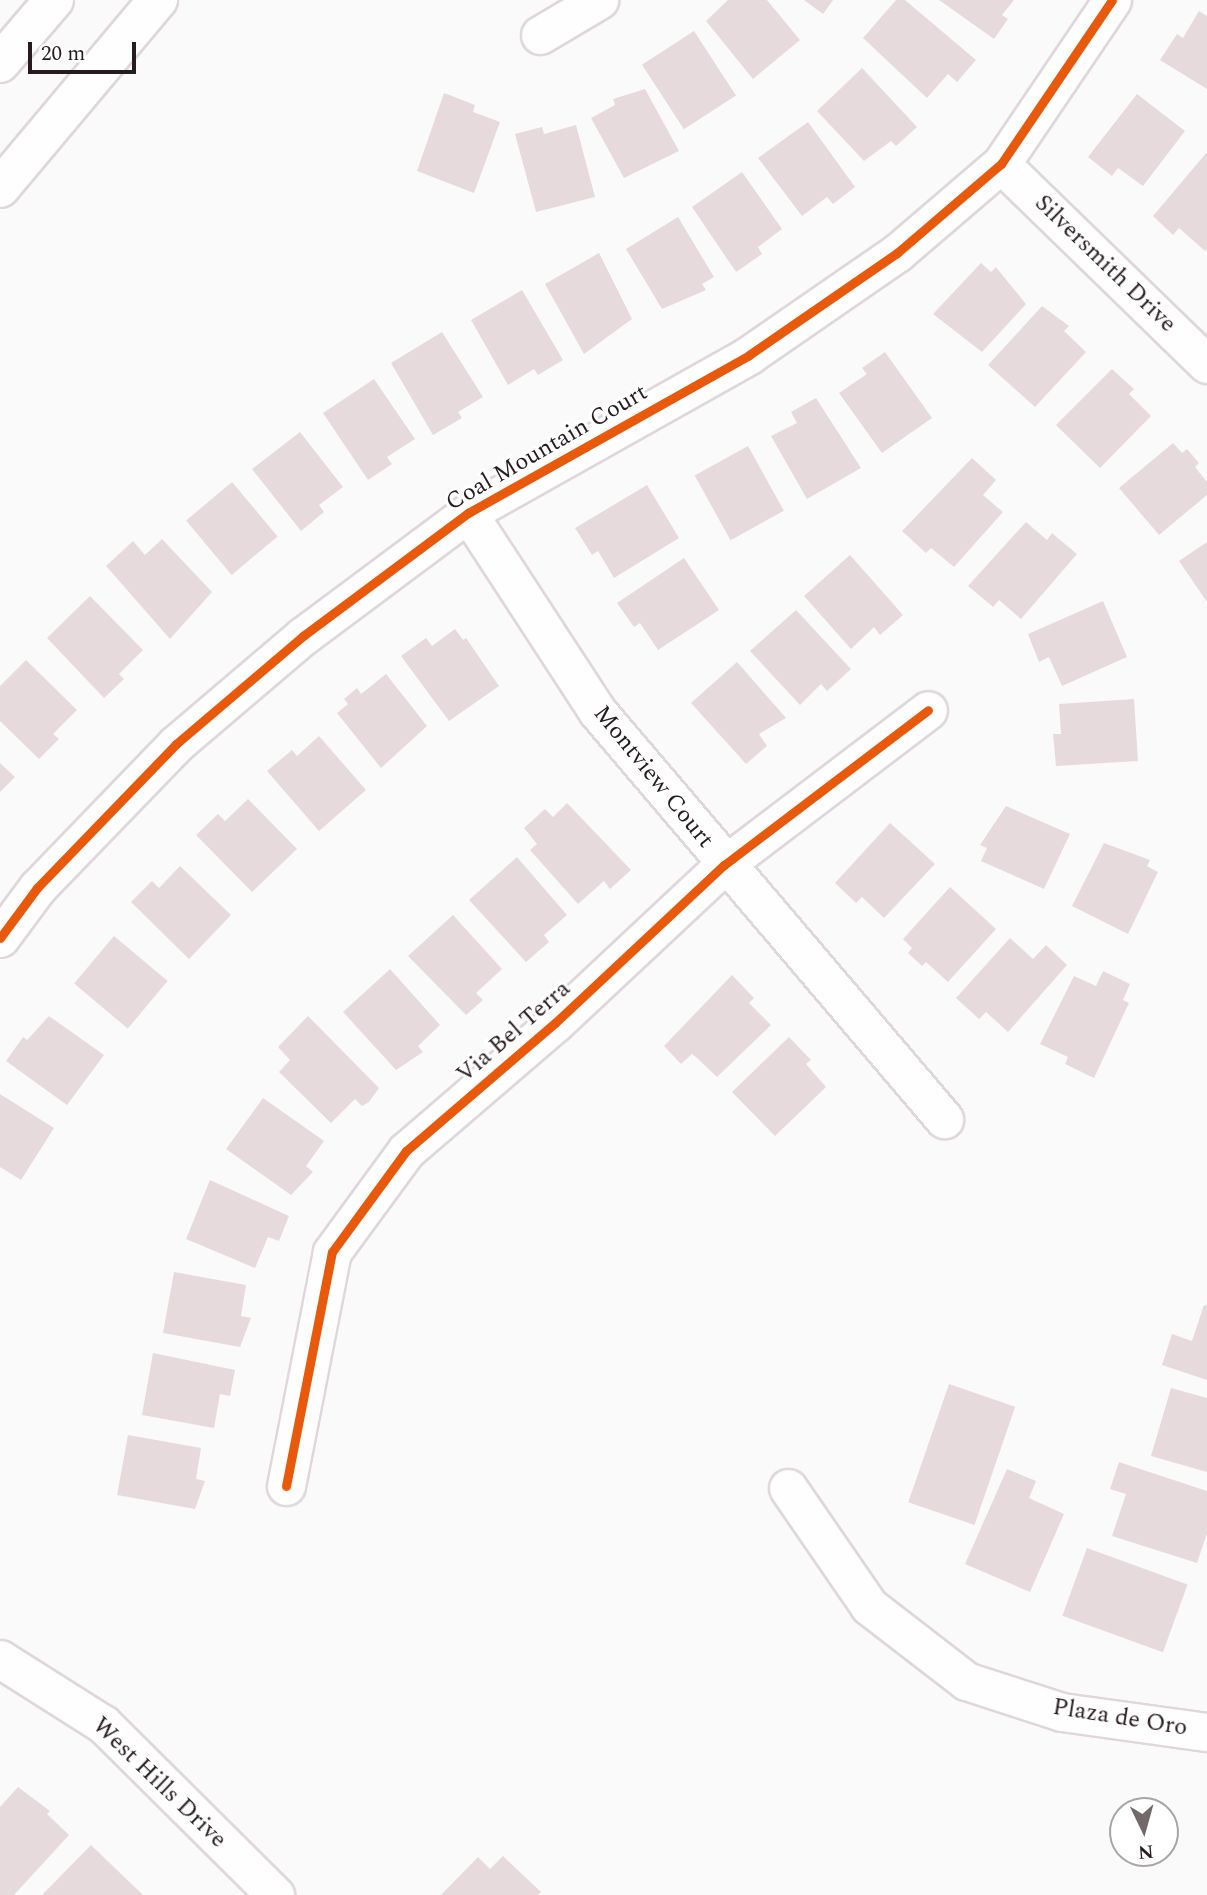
<!DOCTYPE html>
<style>
body{margin:0}
#map{position:relative;width:1207px;height:1895px;overflow:hidden;background:#fafafa;font-family:Spectral,serif}
div>[style]{position:absolute}
[style*='--x']{left:calc(var(--x)*1px);top:calc(var(--y)*1px);width:calc(var(--w)*1px);rotate:calc(var(--a)*1deg)}
.building>*{inset:0;background:#e7dadc;transform-origin:0 0}
.roads{filter:drop-shadow(2px 0 #dfd7d9) drop-shadow(-2px 0 #dfd7d9) drop-shadow(0 2px #dfd7d9) drop-shadow(0 -2px #dfd7d9)}
.minor>*{height:37px;margin:-18.5px;padding:0 18.5px;transform-origin:18.5px;border-radius:18.5px;background:#fefefe}
.secondary>*{height:38px;margin:-19px;padding:0 19px;transform-origin:19px;border-radius:19px;background:#fefefe}
.cycleway>*{height:9px;margin:-4.5px;padding:0 4.5px;transform-origin:4.5px;border-radius:4.5px;background:#e8590c}
span{translate:-50% -50%;white-space:nowrap;text-align:center;line-height:1.15;-webkit-text-stroke:6px #fff;paint-order:stroke}
.street-label{font-size:24px;color:#281b1d}
.north{position:absolute;left:1109px;top:1797px;width:70px;height:70px;box-sizing:border-box;background:#fff;border:2px solid #a9a4a5;border-radius:50%;rotate:175deg;font-size:19px;font-weight:700;line-height:28px;text-align:center;color:#281b1d}
.north::after{content:'';display:block;margin:auto;width:24px;height:32px;background:#72696a;clip-path:polygon(50% 0,100% 100%,50% 72%,0 100%)}
.scale{position:absolute;left:28px;top:42px;width:108px;height:32px;box-sizing:border-box;border:4px solid #281b1d;border-top:0;padding-left:9px;font-size:21px;line-height:24px;white-space:nowrap;color:#281b1d;-webkit-text-stroke:5px #fff;paint-order:stroke}
</style>
<div id="map">
<div class="building">
<i style="clip-path:polygon(728px 0,767px 0,800px 40px,753px 79px,706px 21px)"></i>
<i style="clip-path:polygon(804px 0,833px 0,823px 14px)"></i>
<i style="clip-path:polygon(896px 0,905px 0,976px 60px,957px 82px,948px 74px,927px 98px,863px 38px)"></i>
<i style="clip-path:polygon(939px 0,1014px 0,1002px 15px,1008px 19px,994px 39px)"></i>
<i style="clip-path:polygon(1199px 11px,1207px 16px,1207px 89px,1160px 60px,1177px 34px,1183px 38px)"></i>
<i style="left:694px;top:31px;width:77px;height:62px;rotate:57deg"></i>
<i style="clip-path:polygon(862px 68px,917px 127px,896px 146px,891px 141px,864px 161px,817px 111px)"></i>
<i style="clip-path:polygon(645px 89px,679px 151px,624px 178px,591px 118px,615px 105px,613px 99px)"></i>
<i style="clip-path:polygon(444px 93px,475px 105px,473px 112px,500px 122px,474px 193px,417px 171px)"></i>
<i style="clip-path:polygon(1137px 94px,1185px 131px,1143px 186px,1118px 168px,1112px 176px,1088px 157px)"></i>
<i style="clip-path:polygon(808px 122px,855px 187px,833px 204px,827px 197px,802px 216px,758px 158px)"></i>
<i style="clip-path:polygon(576px 125px,595px 197px,536px 212px,515px 134px,542px 127px,544px 134px)"></i>
<i style="clip-path:polygon(1207px 152px,1207px 248px,1205px 251px,1179px 228px,1173px 235px,1153px 216px)"></i>
<i style="clip-path:polygon(742px 172px,782px 229px,758px 247px,762px 254px,736px 272px,692px 207px)"></i>
<i style="clip-path:polygon(678px 217px,714px 277px,702px 284px,706px 290px,662px 309px,626px 249px)"></i>
<i style="clip-path:polygon(599px 253px,632px 319px,584px 354px,545px 284px)"></i>
<i style="clip-path:polygon(981px 263px,991px 272px,996px 267px,1026px 304px,982px 352px,933px 314px)"></i>
<i style="clip-path:polygon(522px 290px,563px 360px,538px 375px,534px 369px,508px 385px,471px 320px)"></i>
<i style="clip-path:polygon(1042px 306px,1069px 326px,1064px 331px,1086px 352px,1035px 407px,988px 365px)"></i>
<i style="clip-path:polygon(442px 332px,483px 397px,458px 412px,462px 418px,433px 435px,391px 363px)"></i>
<i style="clip-path:polygon(885px 352px,932px 418px,882px 453px,839px 393px,867px 374px,862px 368px)"></i>
<i style="clip-path:polygon(1112px 369px,1134px 389px,1129px 394px,1151px 416px,1100px 468px,1056px 425px)"></i>
<i style="clip-path:polygon(374px 379px,415px 439px,387px 457px,392px 464px,368px 480px,323px 413px)"></i>
<i style="clip-path:polygon(816px 398px,861px 468px,807px 499px,771px 436px,797px 423px,791px 412px)"></i>
<i style="clip-path:polygon(300px 432px,343px 487px,319px 505px,324px 512px,301px 531px,252px 469px)"></i>
<i style="clip-path:polygon(1173px 443px,1182px 453px,1187px 449px,1199px 463px,1195px 467px,1207px 482px,1207px 495px,1159px 535px,1119px 488px)"></i>
<i style="left:748px;top:446px;width:74px;height:61px;rotate:61deg"></i>
<i style="clip-path:polygon(972px 458px,996px 480px,983px 495px,1003px 512px,954px 567px,931px 548px,926px 553px,902px 531px)"></i>
<i style="left:232px;top:482px;width:71px;height:60px;rotate:50deg"></i>
<i style="clip-path:polygon(647px 485px,679px 538px,614px 578px,598px 551px,592px 555px,575px 528px)"></i>
<i style="clip-path:polygon(1026px 522px,1047px 540px,1052px 533px,1077px 554px,1021px 619px,999px 600px,993px 607px,968px 586px)"></i>
<i style="clip-path:polygon(162px 539px,212px 592px,170px 639px,106px 566px,133px 541px,145px 555px)"></i>
<i style="clip-path:polygon(1207px 542px,1207px 602px,1179px 561px)"></i>
<i style="clip-path:polygon(850px 555px,903px 615px,880px 635px,874px 627px,851px 649px,804px 596px)"></i>
<i style="clip-path:polygon(684px 558px,719px 610px,658px 650px,640px 623px,634px 627px,617px 603px)"></i>
<i style="clip-path:polygon(90px 596px,143px 650px,119px 674px,124px 679px,104px 698px,47px 638px)"></i>
<i style="clip-path:polygon(1103px 601px,1127px 657px,1062px 686px,1049px 657px,1039px 662px,1028px 634px)"></i>
<i style="clip-path:polygon(796px 610px,851px 669px,827px 691px,821px 684px,800px 705px,750px 651px)"></i>
<i style="clip-path:polygon(455px 629px,463px 640px,466px 638px,499px 686px,449px 721px,401px 656px,426px 638px,432px 646px)"></i>
<i style="clip-path:polygon(26px 660px,77px 710px,53px 734px,59px 739px,39px 759px,0 721px,0 686px)"></i>
<i style="clip-path:polygon(737px 662px,786px 718px,759px 734px,767px 746px,746px 764px,691px 703px)"></i>
<i style="clip-path:polygon(386px 674px,427px 726px,381px 768px,337px 713px,348px 704px,344px 699px,357px 688px,361px 694px)"></i>
<i style="clip-path:polygon(1134px 699px,1138px 761px,1056px 766px,1053px 734px,1061px 734px,1059px 704px)"></i>
<i style="clip-path:polygon(319px 736px,366px 790px,319px 831px,267px 771px,292px 750px,297px 756px)"></i>
<i style="clip-path:polygon(0 763px,15px 777px,0 792px)"></i>
<i style="clip-path:polygon(248px 799px,297px 849px,252px 892px,196px 835px,218px 814px,225px 821px)"></i>
<i style="clip-path:polygon(567px 803px,631px 870px,610px 889px,604px 881px,578px 904px,530px 850px,537px 844px,524px 828px,545px 809px,553px 817px)"></i>
<i style="clip-path:polygon(1006px 806px,1070px 834px,1044px 889px,981px 861px,987px 848px,980px 845px)"></i>
<i style="clip-path:polygon(890px 823px,935px 864px,884px 918px,862px 897px,856px 903px,835px 883px)"></i>
<i style="clip-path:polygon(1104px 843px,1150px 860px,1147px 866px,1158px 872px,1128px 934px,1072px 906px)"></i>
<i style="clip-path:polygon(517px 857px,567px 915px,544px 935px,549px 942px,526px 962px,469px 900px)"></i>
<i style="clip-path:polygon(180px 866px,231px 915px,189px 959px,131px 902px,152px 881px,159px 888px)"></i>
<i style="clip-path:polygon(950px 887px,996px 929px,948px 982px,926px 962px,922px 966px,908px 953px,912px 948px,903px 939px)"></i>
<i style="clip-path:polygon(453px 915px,502px 969px,476px 993px,483px 1000px,466px 1015px,408px 956px)"></i>
<i style="left:114px;top:936px;width:70px;height:62px;rotate:40deg"></i>
<i style="clip-path:polygon(1010px 938px,1033px 959px,1046px 945px,1067px 965px,1008px 1032px,986px 1012px,979px 1019px,956px 998px)"></i>
<i style="clip-path:polygon(390px 969px,440px 1025px,418px 1046px,423px 1052px,396px 1070px,343px 1012px)"></i>
<i style="clip-path:polygon(1103px 971px,1130px 984px,1123px 1000px,1129px 1003px,1094px 1078px,1065px 1064px,1068px 1057px,1040px 1044px,1074px 976px,1096px 986px)"></i>
<i style="clip-path:polygon(732px 975px,754px 998px,749px 1003px,771px 1025px,717px 1077px,696px 1057px,692px 1054px,681px 1064px,664px 1046px)"></i>
<i style="clip-path:polygon(49px 1016px,104px 1055px,67px 1105px,6px 1061px,23px 1037px,27px 1040px)"></i>
<i style="clip-path:polygon(308px 1016px,379px 1088px,369px 1102px,362px 1106px,355px 1099px,331px 1123px,279px 1072px,290px 1060px,278px 1047px)"></i>
<i style="clip-path:polygon(789px 1037px,811px 1060px,806px 1064px,826px 1087px,775px 1136px,732px 1092px)"></i>
<i style="clip-path:polygon(0 1094px,54px 1128px,21px 1180px,0 1167px)"></i>
<i style="clip-path:polygon(263px 1098px,324px 1141px,306px 1166px,313px 1172px,291px 1195px,226px 1149px)"></i>
<i style="clip-path:polygon(210px 1180px,289px 1216px,279px 1241px,268px 1237px,255px 1268px,186px 1239px)"></i>
<i style="clip-path:polygon(174px 1272px,246px 1285px,241px 1316px,251px 1318px,240px 1347px,163px 1333px)"></i>
<i style="clip-path:polygon(1204px 1305px,1207px 1306px,1207px 1380px,1162px 1365px,1172px 1334px,1192px 1341px)"></i>
<i style="clip-path:polygon(153px 1353px,235px 1370px,230px 1396px,220px 1394px,214px 1428px,142px 1415px)"></i>
<i style="left:949px;top:1384px;width:70px;height:125px;rotate:19deg"></i>
<i style="clip-path:polygon(1171px 1388px,1207px 1398px,1207px 1472px,1151px 1456px)"></i>
<i style="clip-path:polygon(128px 1435px,201px 1448px,196px 1479px,205px 1481px,195px 1509px,117px 1495px)"></i>
<i style="clip-path:polygon(1119px 1462px,1207px 1491px,1207px 1533px,1197px 1563px,1112px 1536px,1126px 1494px,1110px 1489px)"></i>
<i style="clip-path:polygon(1007px 1469px,1036px 1481px,1029px 1498px,1064px 1514px,1030px 1592px,965px 1564px)"></i>
<i style="left:1087px;top:1548px;width:107px;height:72px;rotate:20deg"></i>
<i style="clip-path:polygon(18px 1787px,50px 1811px,47px 1814px,69px 1835px,14px 1895px,0 1895px,0 1807px)"></i>
<i style="clip-path:polygon(91px 1845px,143px 1895px,42px 1895px)"></i>
<i style="clip-path:polygon(503px 1856px,541px 1892px,538px 1895px,441px 1895px,478px 1857px,490px 1869px)"></i>
</div>
<div class="roads">
<div class="minor">
<i style="--x:540;--y:35;--w:69;--a:-30.7"></i>
<i style="--x:1001;--y:164;--w:287;--a:44.2"></i>
<i style="--x:468;--y:513;--w:236;--a:56.9"></i>
<i style="--x:597;--y:711;--w:536;--a:49.62"></i>
<i style="--x:0;--y:938;--w:62;--a:-53.5"></i>
<i style="--x:37;--y:888;--w:200;--a:-46"></i>
<i style="--x:176;--y:744;--w:167;--a:-40.4"></i>
<i style="--x:303;--y:636;--w:206;--a:-36.7"></i>
<i style="--x:468;--y:513;--w:322;--a:-29.3"></i>
<i style="--x:749;--y:355;--w:180;--a:-34.6"></i>
<i style="--x:897;--y:253;--w:137;--a:-40.6"></i>
<i style="--x:1001;--y:164;--w:198;--a:-55.9"></i>
<i style="--x:286;--y:1486;--w:238;--a:-78.9"></i>
<i style="--x:332;--y:1252;--w:125;--a:-53.8"></i>
<i style="--x:406;--y:1151;--w:196;--a:-40.7"></i>
<i style="--x:555;--y:1023;--w:231;--a:-43.1"></i>
<i style="--x:724;--y:865;--w:256;--a:-37.2"></i>
<i style="--x:788;--y:1488;--w:143;--a:55.5"></i>
<i style="--x:869;--y:1606;--w:123;--a:37.7"></i>
<i style="--x:966;--y:1681;--w:101;--a:17.9"></i>
<i style="--x:1062;--y:1712;--w:146;--a:7.9"></i>
<i style="--x:0;--y:1659;--w:122;--a:32.3"></i>
<i style="--x:103;--y:1724;--w:243;--a:44.8"></i>
</div>
<div class="secondary">
<i style="--x:0;--y:63;--w:83;--a:-49.4"></i>
<i style="--x:0;--y:188;--w:246;--a:-50"></i>
</div>
</div>
<div class="cycleway">
<i style="--x:0;--y:938;--w:62;--a:-53.5"></i>
<i style="--x:37;--y:888;--w:200;--a:-46"></i>
<i style="--x:176;--y:744;--w:167;--a:-40.4"></i>
<i style="--x:303;--y:636;--w:206;--a:-36.7"></i>
<i style="--x:468;--y:513;--w:322;--a:-29.3"></i>
<i style="--x:749;--y:355;--w:180;--a:-34.6"></i>
<i style="--x:897;--y:253;--w:137;--a:-40.6"></i>
<i style="--x:1001;--y:164;--w:198;--a:-55.9"></i>
<i style="--x:286;--y:1486;--w:238;--a:-78.9"></i>
<i style="--x:332;--y:1252;--w:125;--a:-53.8"></i>
<i style="--x:406;--y:1151;--w:196;--a:-40.7"></i>
<i style="--x:555;--y:1023;--w:231;--a:-43.1"></i>
<i style="--x:724;--y:865;--w:256;--a:-37.2"></i>
</div>
<div class="street-label">
<span style="left:1105px;top:264px;rotate:44deg">Silversmith Drive</span>
<span style="left:547px;top:448px;rotate:-30deg">Coal Mountain Court</span>
<span style="left:653px;top:777px;rotate:51deg">Montview Court</span>
<span style="left:514px;top:1032px;rotate:-41deg">Via Bel Terra</span>
<span style="left:1120px;top:1718px;rotate:9deg">Plaza de Oro</span>
<span style="left:159px;top:1783px;rotate:44deg">West Hills Drive</span>
</div>
<div class="north">N</div>
<div class="scale">20 m</div>
</div>
